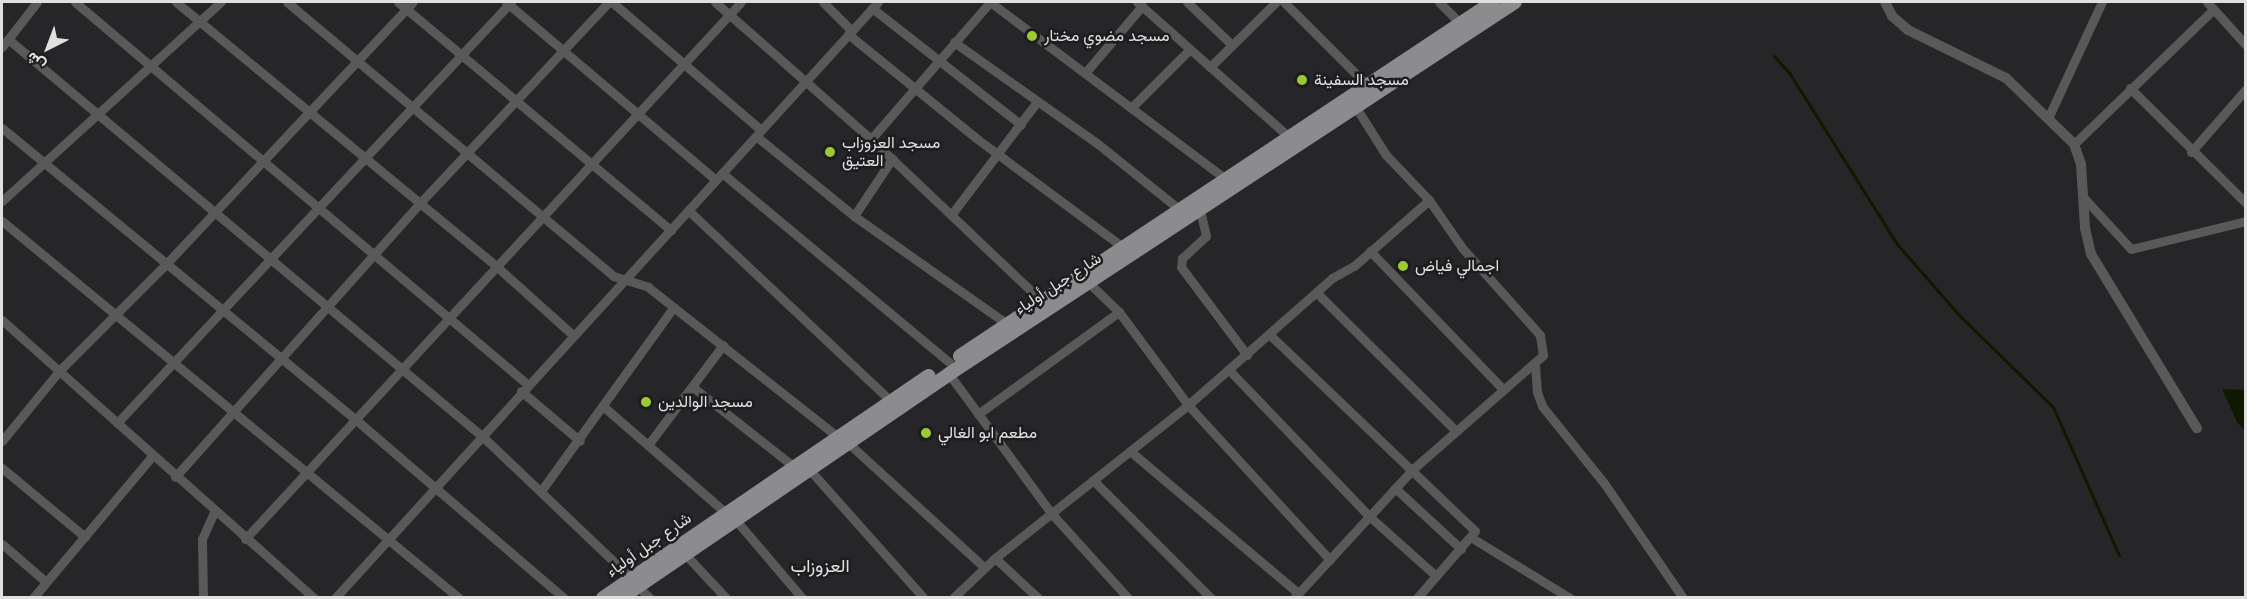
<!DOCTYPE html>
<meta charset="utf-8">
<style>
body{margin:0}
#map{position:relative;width:2247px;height:599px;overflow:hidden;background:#262628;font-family:"Nunito Sans",Vazirmatn,sans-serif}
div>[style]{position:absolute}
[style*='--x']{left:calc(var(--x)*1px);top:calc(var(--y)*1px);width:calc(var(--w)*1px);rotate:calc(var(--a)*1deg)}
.water>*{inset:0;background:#0f1900}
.stream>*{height:3px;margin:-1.5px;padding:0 1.5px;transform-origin:1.5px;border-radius:1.5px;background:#0f1900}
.minor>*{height:9px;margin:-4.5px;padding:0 4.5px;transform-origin:4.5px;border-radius:4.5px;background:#59595a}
.tertiary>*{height:10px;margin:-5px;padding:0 5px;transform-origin:5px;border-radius:5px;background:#59595a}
.primary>*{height:14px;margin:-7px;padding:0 7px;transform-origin:7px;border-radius:7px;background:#8c8b8e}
.dots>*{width:16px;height:16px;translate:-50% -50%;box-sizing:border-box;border:3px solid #1d1c1f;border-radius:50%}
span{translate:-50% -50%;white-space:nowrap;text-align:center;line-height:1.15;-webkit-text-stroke:5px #1d1c1f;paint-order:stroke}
.poi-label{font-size:16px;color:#e0e0e1}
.left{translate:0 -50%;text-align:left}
.street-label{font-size:16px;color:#e0e0e1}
.neighbourhood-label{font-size:18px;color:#e0e0e1}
.frame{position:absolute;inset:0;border:3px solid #e0e0e1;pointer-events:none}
.north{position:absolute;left:18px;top:18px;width:60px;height:60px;-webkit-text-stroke:4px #1d1c1f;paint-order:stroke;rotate:222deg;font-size:16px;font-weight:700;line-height:24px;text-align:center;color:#e0e0e1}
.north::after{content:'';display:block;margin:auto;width:21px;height:27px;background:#e0e0e1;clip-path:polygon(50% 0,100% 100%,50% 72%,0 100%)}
</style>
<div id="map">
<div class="water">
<i style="clip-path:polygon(2222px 389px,2245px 390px,2245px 431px,2237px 422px)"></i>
</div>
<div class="stream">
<i style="--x:1774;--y:56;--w:24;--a:48"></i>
<i style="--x:1790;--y:74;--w:201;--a:57.8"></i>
<i style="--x:1897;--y:244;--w:93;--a:48.9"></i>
<i style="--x:1958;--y:314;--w:133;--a:44.4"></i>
<i style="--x:2053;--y:407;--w:162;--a:66"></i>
</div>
<div class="minor">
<i style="--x:75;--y:2;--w:592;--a:40.2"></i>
<i style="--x:176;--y:2;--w:415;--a:39.5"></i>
<i style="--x:496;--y:266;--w:103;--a:41.9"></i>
<i style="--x:287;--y:2;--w:426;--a:40"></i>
<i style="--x:613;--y:276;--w:37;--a:17"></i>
<i style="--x:648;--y:287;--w:241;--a:38.3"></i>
<i style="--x:398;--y:2;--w:356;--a:39.9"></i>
<i style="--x:506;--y:2;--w:275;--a:40.3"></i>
<i style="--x:612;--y:2;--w:196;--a:40.7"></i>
<i style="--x:715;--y:2;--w:208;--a:41.3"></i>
<i style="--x:871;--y:139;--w:236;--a:43.5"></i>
<i style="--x:823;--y:2;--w:41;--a:45"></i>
<i style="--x:990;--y:2;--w:295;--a:36.9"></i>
<i style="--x:1137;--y:2;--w:203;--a:41.6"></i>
<i style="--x:1187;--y:2;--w:62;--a:43.7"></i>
<i style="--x:1284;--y:2;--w:117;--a:45"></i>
<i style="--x:1439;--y:2;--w:30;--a:45"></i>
<i style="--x:2207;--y:2;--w:58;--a:47.8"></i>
<i style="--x:872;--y:8;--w:189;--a:38.1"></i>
<i style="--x:848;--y:34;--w:165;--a:39.1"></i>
<i style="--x:976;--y:138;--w:183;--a:36.6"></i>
<i style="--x:8;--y:39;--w:620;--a:39.96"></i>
<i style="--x:483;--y:437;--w:204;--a:43.6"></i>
<i style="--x:954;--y:42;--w:176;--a:35.3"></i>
<i style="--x:1098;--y:144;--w:105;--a:38.8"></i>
<i style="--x:2;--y:47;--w:57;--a:-52.1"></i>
<i style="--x:1210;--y:67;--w:93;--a:-44.6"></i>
<i style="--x:1085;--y:73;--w:88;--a:-49.6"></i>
<i style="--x:2130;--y:88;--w:163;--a:44.8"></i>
<i style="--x:1132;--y:107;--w:81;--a:-45"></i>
<i style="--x:2049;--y:116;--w:126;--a:-65.1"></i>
<i style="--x:2;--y:128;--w:457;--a:39.5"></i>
<i style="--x:355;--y:419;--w:275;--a:40.6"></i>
<i style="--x:756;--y:136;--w:127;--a:39.2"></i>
<i style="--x:854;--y:216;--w:187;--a:35.2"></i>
<i style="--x:871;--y:139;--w:181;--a:-49"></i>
<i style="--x:2074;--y:144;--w:194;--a:-44"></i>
<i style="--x:2191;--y:152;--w:84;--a:-48.9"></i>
<i style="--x:722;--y:173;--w:297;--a:39.8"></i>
<i style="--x:2084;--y:198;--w:69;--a:47.3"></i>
<i style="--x:2131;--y:249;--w:118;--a:-13.7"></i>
<i style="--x:2;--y:201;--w:296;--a:-42.3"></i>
<i style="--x:688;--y:210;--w:279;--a:43.3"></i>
<i style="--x:1200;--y:210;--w:27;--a:77"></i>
<i style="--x:1206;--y:236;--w:33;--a:137"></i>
<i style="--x:1182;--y:258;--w:9;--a:96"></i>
<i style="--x:1181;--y:267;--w:110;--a:53.1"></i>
<i style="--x:951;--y:215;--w:141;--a:-52.8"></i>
<i style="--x:854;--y:216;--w:69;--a:-56.3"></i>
<i style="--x:2;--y:221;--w:592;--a:39.52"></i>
<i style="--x:1370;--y:251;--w:192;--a:46.1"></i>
<i style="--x:1089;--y:283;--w:42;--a:44"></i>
<i style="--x:1119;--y:312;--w:116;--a:53.4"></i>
<i style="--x:1188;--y:405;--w:210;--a:47.5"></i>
<i style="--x:1317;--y:293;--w:194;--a:44.8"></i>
<i style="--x:2;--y:320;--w:418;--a:41.7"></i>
<i style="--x:1271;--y:336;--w:282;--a:43.7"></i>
<i style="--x:1475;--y:531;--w:89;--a:130.9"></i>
<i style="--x:1535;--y:364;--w:28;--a:86"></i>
<i style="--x:1537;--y:392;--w:15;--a:70"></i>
<i style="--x:1542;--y:406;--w:99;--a:51.2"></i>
<i style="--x:1604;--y:483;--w:140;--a:55.5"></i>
<i style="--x:1229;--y:370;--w:202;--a:46.2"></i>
<i style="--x:1369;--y:516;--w:90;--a:41.8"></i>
<i style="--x:949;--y:374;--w:172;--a:53.7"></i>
<i style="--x:1051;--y:513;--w:115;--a:47.8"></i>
<i style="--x:694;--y:388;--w:125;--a:38.2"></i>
<i style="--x:521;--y:391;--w:77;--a:40.3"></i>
<i style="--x:604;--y:407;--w:160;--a:41"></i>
<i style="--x:978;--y:414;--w:174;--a:-35.9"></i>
<i style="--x:117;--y:423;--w:577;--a:-46.9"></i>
<i style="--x:2;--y:441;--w:90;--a:-50.8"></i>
<i style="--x:59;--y:371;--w:151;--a:-45"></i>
<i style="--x:166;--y:264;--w:360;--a:-46.7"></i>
<i style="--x:847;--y:442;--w:185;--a:42.4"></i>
<i style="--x:648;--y:445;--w:125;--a:-53.1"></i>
<i style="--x:1130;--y:451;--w:220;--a:40.2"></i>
<i style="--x:2;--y:468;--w:108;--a:39.7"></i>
<i style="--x:808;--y:468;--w:174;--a:48.3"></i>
<i style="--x:175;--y:477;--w:366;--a:-48.2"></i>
<i style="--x:419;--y:204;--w:277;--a:-46.8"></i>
<i style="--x:1093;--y:480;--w:167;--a:45"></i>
<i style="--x:1395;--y:488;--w:90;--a:42.7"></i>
<i style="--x:541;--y:491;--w:226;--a:-54.2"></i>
<i style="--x:734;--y:518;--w:105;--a:49.6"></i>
<i style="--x:1472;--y:538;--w:115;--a:31.5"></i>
<i style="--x:245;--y:539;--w:731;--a:-47.27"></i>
<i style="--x:2;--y:544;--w:58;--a:40.8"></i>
<i style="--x:684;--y:553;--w:62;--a:47"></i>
<i style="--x:995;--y:558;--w:59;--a:42.9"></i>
<i style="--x:637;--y:586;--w:18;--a:43"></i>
<i style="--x:33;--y:598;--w:185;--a:-50"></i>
<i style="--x:203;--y:598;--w:59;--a:-91"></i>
<i style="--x:202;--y:539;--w:30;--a:-66"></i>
<i style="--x:335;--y:598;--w:806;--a:-47.66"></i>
<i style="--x:953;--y:598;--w:58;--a:-43.6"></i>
<i style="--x:995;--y:558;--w:246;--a:-38.4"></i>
<i style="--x:1188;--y:405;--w:192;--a:-41.4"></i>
<i style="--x:1332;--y:278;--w:25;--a:-29"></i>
<i style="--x:1354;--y:266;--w:100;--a:-41.3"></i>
<i style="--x:1294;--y:598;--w:176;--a:-47.3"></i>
<i style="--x:1413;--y:469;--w:173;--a:-41.2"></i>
<i style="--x:1543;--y:355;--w:20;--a:-99"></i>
<i style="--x:1540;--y:335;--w:115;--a:-131.8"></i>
<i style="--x:1463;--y:249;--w:60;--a:-124.8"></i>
<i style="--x:1429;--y:200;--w:62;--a:-133.7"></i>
<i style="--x:1386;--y:155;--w:58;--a:-122.3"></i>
</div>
<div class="tertiary">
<i style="--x:1885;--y:2;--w:16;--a:63"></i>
<i style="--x:1892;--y:16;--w:21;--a:41"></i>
<i style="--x:1908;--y:30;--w:109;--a:26.1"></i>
<i style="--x:2006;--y:78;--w:95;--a:44.1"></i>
<i style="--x:2074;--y:144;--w:21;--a:71"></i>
<i style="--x:2081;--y:164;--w:64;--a:86.4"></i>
<i style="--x:2085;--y:228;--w:27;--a:77"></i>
<i style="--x:2091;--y:254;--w:204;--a:58.7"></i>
</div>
<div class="primary">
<i style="--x:960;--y:356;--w:640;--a:-33.59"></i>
<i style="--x:603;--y:598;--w:394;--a:-34.3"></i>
<i style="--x:621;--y:598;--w:397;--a:-34.3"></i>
<i style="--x:949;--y:374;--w:677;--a:-33.31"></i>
</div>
<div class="dots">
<i style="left:1032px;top:36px;background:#9cca32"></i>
<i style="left:1302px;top:80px;background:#9cca32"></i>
<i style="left:830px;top:152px;background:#9cca32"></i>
<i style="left:1403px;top:266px;background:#9cca32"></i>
<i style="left:646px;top:402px;background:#9cca32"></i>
<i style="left:926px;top:433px;background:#9cca32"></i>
</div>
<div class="poi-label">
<span class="left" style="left:1044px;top:36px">مسجد مضوي مختار</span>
<span class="left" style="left:1314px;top:80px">مسجد السفينة</span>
<span class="left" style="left:842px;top:152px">مسجد العزوزاب<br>العتيق</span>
<span class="left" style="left:1415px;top:266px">اجمالي فياض</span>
<span class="left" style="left:658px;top:402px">مسجد الوالدين</span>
<span class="left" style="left:938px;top:433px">مطعم ابو الغالي</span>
</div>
<div class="street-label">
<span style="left:1058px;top:284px;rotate:-33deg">شارع جبل أولياء</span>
<span style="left:649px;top:545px;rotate:-35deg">شارع جبل أولياء</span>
</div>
<div class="neighbourhood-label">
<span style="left:820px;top:566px">العزوزاب</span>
</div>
<div class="frame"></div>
<div class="north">ش</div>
</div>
